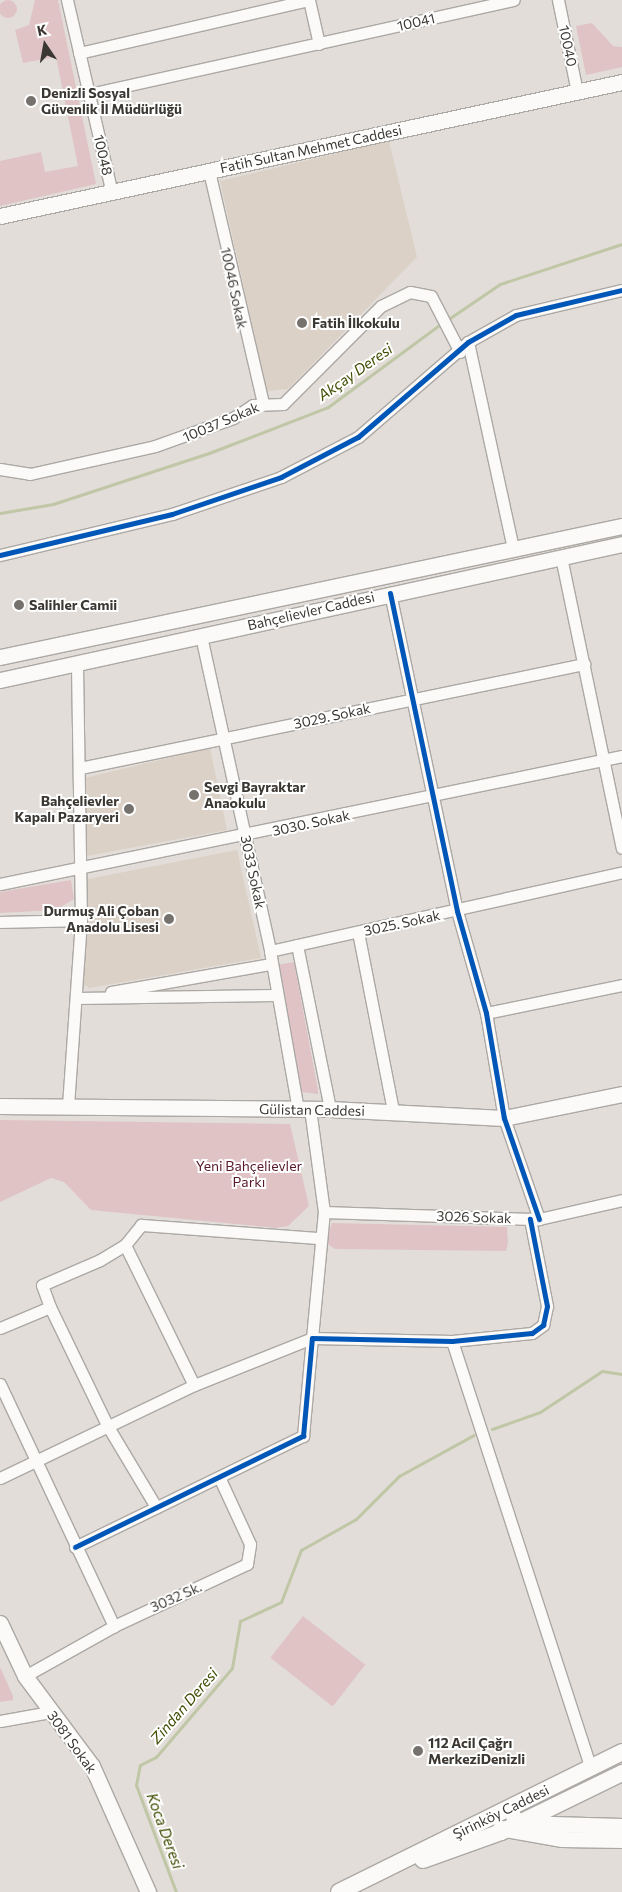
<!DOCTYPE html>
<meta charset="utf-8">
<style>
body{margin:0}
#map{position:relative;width:622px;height:1892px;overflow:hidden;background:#e2ddd8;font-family:Commissioner,sans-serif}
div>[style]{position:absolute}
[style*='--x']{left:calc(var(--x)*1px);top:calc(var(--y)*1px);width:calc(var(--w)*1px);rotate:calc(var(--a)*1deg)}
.built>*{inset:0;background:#dbd1c6}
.green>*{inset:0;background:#e0c3c5;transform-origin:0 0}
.round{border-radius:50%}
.stream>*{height:3px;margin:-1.5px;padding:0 1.5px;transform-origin:1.5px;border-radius:1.5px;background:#c0c7a6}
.roads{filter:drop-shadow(1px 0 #aca8a4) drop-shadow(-1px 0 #aca8a4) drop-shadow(0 1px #aca8a4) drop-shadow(0 -1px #aca8a4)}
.minor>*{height:11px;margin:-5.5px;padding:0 5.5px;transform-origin:5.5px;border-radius:5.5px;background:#fbfaf9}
.tertiary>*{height:15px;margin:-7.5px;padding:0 7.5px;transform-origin:7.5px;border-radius:7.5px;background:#fbfaf9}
.secondary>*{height:16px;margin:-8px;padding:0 8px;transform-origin:8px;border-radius:8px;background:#fbfaf9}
.cycleway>*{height:5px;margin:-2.5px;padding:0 2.5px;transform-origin:2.5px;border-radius:2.5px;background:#0057b8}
.dots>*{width:14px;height:14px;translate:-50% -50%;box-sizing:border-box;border:2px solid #fff;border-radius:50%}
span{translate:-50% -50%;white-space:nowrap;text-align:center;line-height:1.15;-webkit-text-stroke:4px #fff;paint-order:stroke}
.street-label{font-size:14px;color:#3b3733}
.poi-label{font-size:14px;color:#3b3733;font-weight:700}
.left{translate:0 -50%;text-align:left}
.right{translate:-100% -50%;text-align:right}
.park-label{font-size:14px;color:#581a2a}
.water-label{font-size:15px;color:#404c02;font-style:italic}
.north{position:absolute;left:20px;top:20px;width:50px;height:50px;-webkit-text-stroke:4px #fff;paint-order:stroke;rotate:348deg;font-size:14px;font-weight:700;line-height:20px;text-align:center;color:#3b3733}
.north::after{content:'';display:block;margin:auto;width:18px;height:22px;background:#3b3733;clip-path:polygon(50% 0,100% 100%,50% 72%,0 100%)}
</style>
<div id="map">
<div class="built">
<i style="clip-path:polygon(389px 141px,417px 257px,288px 389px,267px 391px,220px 181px)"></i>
<i style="clip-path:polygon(210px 748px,227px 830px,87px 856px,85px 778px)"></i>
<i style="clip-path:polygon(237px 850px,261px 958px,89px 988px,82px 983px,88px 879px)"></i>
</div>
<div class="green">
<i class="round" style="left:-1px;top:0;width:18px;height:18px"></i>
<i style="clip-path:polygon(35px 0,58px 0,96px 184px,0 206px,0 161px,41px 152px,45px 172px,78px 166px,56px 57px,23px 63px,15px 30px,29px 25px)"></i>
<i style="clip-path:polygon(592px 23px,613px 46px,622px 47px,622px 67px,586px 75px,576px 26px)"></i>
<i style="clip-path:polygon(71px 880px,74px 899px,56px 910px,0 913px,0 892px)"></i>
<i style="clip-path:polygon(294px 962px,318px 1090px,318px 1094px,300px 1092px,277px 965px)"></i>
<i style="clip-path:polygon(0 1120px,290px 1124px,309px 1206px,288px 1226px,276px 1228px,91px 1210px,64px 1182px,51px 1178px,0 1202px)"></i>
<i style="clip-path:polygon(332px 1223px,507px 1227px,508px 1243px,506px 1251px,335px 1249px,326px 1243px)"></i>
<i style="left:303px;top:1616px;width:79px;height:53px;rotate:38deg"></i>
<i style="clip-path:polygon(0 1667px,13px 1696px,13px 1700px,0 1702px)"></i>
</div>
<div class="stream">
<i style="--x:447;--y:320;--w:64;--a:-34.2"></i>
<i style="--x:500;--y:284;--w:128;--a:-18.2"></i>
<i style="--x:0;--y:513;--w:54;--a:-9.6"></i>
<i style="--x:53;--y:504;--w:164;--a:-18.1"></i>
<i style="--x:209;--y:453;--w:128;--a:-21.1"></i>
<i style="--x:328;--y:407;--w:142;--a:-36.4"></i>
<i style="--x:492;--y:1429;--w:51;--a:-19.5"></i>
<i style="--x:540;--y:1412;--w:74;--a:-33.5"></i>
<i style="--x:602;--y:1371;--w:20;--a:9"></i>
<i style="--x:176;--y:1892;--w:114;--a:-110.5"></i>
<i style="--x:136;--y:1785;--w:20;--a:-79"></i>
<i style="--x:140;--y:1765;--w:18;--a:-27"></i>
<i style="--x:156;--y:1757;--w:117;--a:-49.5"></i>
<i style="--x:232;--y:1668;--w:48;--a:-80.3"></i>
<i style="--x:240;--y:1621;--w:45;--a:-24.9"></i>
<i style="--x:281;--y:1602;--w:56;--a:-69"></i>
<i style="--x:301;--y:1550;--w:63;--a:-29.4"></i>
<i style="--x:356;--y:1519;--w:61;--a:-45"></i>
<i style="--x:399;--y:1476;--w:85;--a:-28.7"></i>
</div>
<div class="roads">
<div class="minor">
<i style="--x:67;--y:0;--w:198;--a:76.9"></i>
<i style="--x:558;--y:0;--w:94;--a:78.3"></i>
<i style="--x:79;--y:53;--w:236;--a:-13"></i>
<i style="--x:309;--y:0;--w:45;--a:77.2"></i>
<i style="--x:89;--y:94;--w:435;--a:-12.5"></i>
<i style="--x:209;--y:171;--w:238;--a:76.9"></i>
<i style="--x:468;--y:342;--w:211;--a:77.7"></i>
<i style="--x:0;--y:469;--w:30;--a:9"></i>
<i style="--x:30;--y:474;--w:128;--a:-12.6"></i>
<i style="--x:155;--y:446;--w:83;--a:-19.7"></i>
<i style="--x:233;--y:418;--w:24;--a:-33"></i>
<i style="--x:253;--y:405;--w:30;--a:-2"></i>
<i style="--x:283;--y:404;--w:139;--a:-45"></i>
<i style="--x:381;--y:306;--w:32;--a:-26"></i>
<i style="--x:410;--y:292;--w:21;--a:11"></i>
<i style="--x:431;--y:296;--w:63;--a:62.6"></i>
<i style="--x:0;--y:555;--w:177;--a:-13.4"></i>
<i style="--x:172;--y:514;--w:115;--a:-18.7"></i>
<i style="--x:281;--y:477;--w:87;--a:-27.5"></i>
<i style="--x:358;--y:437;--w:145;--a:-40.8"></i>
<i style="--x:468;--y:342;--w:55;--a:-29.4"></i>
<i style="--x:516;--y:315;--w:109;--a:-13.3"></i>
<i style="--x:561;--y:557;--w:297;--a:78.2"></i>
<i style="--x:390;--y:593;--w:325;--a:78.1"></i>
<i style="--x:457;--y:911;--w:106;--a:74.1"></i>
<i style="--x:486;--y:1013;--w:107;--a:80.3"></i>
<i style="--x:504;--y:1118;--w:107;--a:70.9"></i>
<i style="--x:201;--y:636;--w:322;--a:77.6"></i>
<i style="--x:270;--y:951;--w:160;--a:80"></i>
<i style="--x:80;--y:768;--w:515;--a:-11.66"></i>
<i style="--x:0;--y:884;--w:635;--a:-11.63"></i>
<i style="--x:0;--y:922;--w:81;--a:-1.4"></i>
<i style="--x:358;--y:932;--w:182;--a:78.9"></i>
<i style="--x:297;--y:945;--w:167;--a:78.6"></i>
<i style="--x:270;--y:951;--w:361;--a:-12.6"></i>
<i style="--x:111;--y:992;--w:161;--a:-10"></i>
<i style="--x:77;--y:998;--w:197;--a:-0.9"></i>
<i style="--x:486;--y:1013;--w:139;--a:-11.6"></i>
<i style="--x:68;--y:1106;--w:186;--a:-86"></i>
<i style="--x:81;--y:920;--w:258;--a:-90.9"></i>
<i style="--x:324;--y:1212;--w:215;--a:1.9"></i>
<i style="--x:539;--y:1219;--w:85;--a:-12.9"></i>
<i style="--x:125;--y:1245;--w:156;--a:63.8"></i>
<i style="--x:50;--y:1307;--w:131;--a:64.2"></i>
<i style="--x:107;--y:1425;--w:96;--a:59.1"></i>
<i style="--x:0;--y:1328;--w:54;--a:-22.8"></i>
<i style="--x:50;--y:1307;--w:23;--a:-110"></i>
<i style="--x:42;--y:1285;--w:63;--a:-23.3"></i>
<i style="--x:100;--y:1260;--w:29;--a:-31"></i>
<i style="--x:125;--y:1245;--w:26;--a:-51"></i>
<i style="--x:141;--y:1225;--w:178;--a:4.2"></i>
<i style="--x:452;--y:1341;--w:449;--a:72"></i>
<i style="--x:0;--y:1384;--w:268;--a:64.8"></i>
<i style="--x:0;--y:1478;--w:215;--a:-25.6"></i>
<i style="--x:194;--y:1385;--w:127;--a:-21.7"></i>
<i style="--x:312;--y:1338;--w:127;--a:-84.6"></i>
<i style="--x:324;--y:1212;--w:104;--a:-97.7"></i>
<i style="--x:75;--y:1547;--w:254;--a:-26"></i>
<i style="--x:303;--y:1436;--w:98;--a:-84.8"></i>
<i style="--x:312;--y:1338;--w:140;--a:1.2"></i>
<i style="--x:452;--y:1341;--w:80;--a:-5.7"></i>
<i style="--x:532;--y:1333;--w:14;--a:-36"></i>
<i style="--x:543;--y:1325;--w:19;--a:-78"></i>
<i style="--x:547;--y:1306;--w:89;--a:-101.1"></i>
<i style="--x:25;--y:1676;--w:102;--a:-29.3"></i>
<i style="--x:114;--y:1626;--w:147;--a:-25"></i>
<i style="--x:247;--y:1564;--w:20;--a:-81"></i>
<i style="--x:250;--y:1544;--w:72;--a:-114.8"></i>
<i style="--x:0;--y:1721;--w:51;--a:-10.2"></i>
</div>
<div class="tertiary">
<i style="--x:0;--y:216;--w:636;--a:-12.16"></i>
<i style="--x:0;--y:657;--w:636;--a:-11.89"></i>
<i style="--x:0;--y:680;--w:637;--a:-12.33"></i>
<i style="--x:0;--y:1106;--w:330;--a:0.5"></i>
<i style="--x:330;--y:1109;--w:174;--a:3"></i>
<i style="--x:504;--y:1118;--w:120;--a:-11.5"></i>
<i style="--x:0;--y:1623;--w:59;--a:64.7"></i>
<i style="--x:25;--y:1676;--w:112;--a:53.3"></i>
<i style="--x:92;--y:1766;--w:138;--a:66"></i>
<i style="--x:509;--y:1808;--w:17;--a:62"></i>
<i style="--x:517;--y:1823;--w:105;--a:1.6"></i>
<i style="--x:500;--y:1828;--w:63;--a:10.1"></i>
<i style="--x:562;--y:1839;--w:60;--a:1"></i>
</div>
<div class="secondary">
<i style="--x:423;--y:1860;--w:83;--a:-19.7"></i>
<i style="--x:501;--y:1832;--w:135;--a:-26"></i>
<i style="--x:339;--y:1892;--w:316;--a:-26.3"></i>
</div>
</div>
<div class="cycleway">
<i style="--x:0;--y:555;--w:177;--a:-13.4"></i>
<i style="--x:172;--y:514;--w:115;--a:-18.7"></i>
<i style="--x:281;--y:477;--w:87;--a:-27.5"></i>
<i style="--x:358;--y:437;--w:145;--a:-40.8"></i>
<i style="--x:468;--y:342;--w:55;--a:-29.4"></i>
<i style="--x:516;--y:315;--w:109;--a:-13.3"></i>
<i style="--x:390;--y:593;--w:325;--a:78.1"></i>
<i style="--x:457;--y:911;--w:106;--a:74.1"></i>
<i style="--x:486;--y:1013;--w:107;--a:80.3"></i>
<i style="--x:504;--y:1118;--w:107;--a:70.9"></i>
<i style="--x:75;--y:1547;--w:254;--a:-26"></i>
<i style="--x:303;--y:1436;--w:98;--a:-84.8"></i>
<i style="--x:312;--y:1338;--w:140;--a:1.2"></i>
<i style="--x:452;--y:1341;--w:80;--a:-5.7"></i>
<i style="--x:532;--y:1333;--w:14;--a:-36"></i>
<i style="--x:543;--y:1325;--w:19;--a:-78"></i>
<i style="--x:547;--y:1306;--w:89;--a:-101.1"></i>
</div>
<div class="dots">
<i style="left:31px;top:101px;background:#75716d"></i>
<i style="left:302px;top:323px;background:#75716d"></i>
<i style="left:19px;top:605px;background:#75716d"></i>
<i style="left:194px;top:795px;background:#75716d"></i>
<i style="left:129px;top:809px;background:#75716d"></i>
<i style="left:169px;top:919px;background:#75716d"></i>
<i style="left:418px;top:1751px;background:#75716d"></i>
</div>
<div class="street-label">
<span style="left:416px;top:22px;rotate:-13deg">10041</span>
<span style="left:568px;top:46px;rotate:78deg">10040</span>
<span style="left:311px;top:149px;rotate:-12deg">Fatih Sultan Mehmet Caddesi</span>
<span style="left:103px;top:155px;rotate:77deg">10048</span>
<span style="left:234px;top:288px;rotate:78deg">10046 Sokak</span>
<span style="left:221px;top:422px;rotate:-23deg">10037 Sokak</span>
<span style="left:311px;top:611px;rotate:-13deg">Bahçelievler Caddesi</span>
<span style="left:332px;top:716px;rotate:-12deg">3029. Sokak</span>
<span style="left:311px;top:823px;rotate:-12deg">3030. Sokak</span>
<span style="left:253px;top:872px;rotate:78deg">3033 Sokak</span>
<span style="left:402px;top:923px;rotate:-12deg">3025. Sokak</span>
<span style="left:312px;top:1110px;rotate:1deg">Gülistan Caddesi</span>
<span style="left:474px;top:1217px;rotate:2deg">3026 Sokak</span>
<span style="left:176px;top:1597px;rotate:-24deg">3032 Sk.</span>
<span style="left:72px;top:1742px;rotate:54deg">3081 Sokak</span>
<span style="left:501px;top:1812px;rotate:-26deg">Şirinköy Caddesi</span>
</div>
<div class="poi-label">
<span class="left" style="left:41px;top:101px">Denizli Sosyal<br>Güvenlik İl Müdürlüğü</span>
<span class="left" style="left:312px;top:323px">Fatih İlkokulu</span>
<span class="left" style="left:29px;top:605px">Salihler Camii</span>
<span class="left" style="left:204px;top:795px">Sevgi Bayraktar<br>Anaokulu</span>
<span class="right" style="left:119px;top:809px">Bahçelievler<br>Kapalı Pazaryeri</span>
<span class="right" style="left:159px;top:919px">Durmuş Ali Çoban<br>Anadolu Lisesi</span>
<span class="left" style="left:428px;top:1751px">112 Acil Çağrı<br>MerkeziDenizli</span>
</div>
<div class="park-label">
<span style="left:249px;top:1174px">Yeni Bahçelievler<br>Parkı</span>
</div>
<div class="water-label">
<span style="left:355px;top:372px;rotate:-35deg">Akçay Deresi</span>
<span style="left:184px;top:1706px;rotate:-49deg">Zindan Deresi</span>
<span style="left:165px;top:1831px;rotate:70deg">Koca Deresi</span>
</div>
<div class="north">K</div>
</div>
